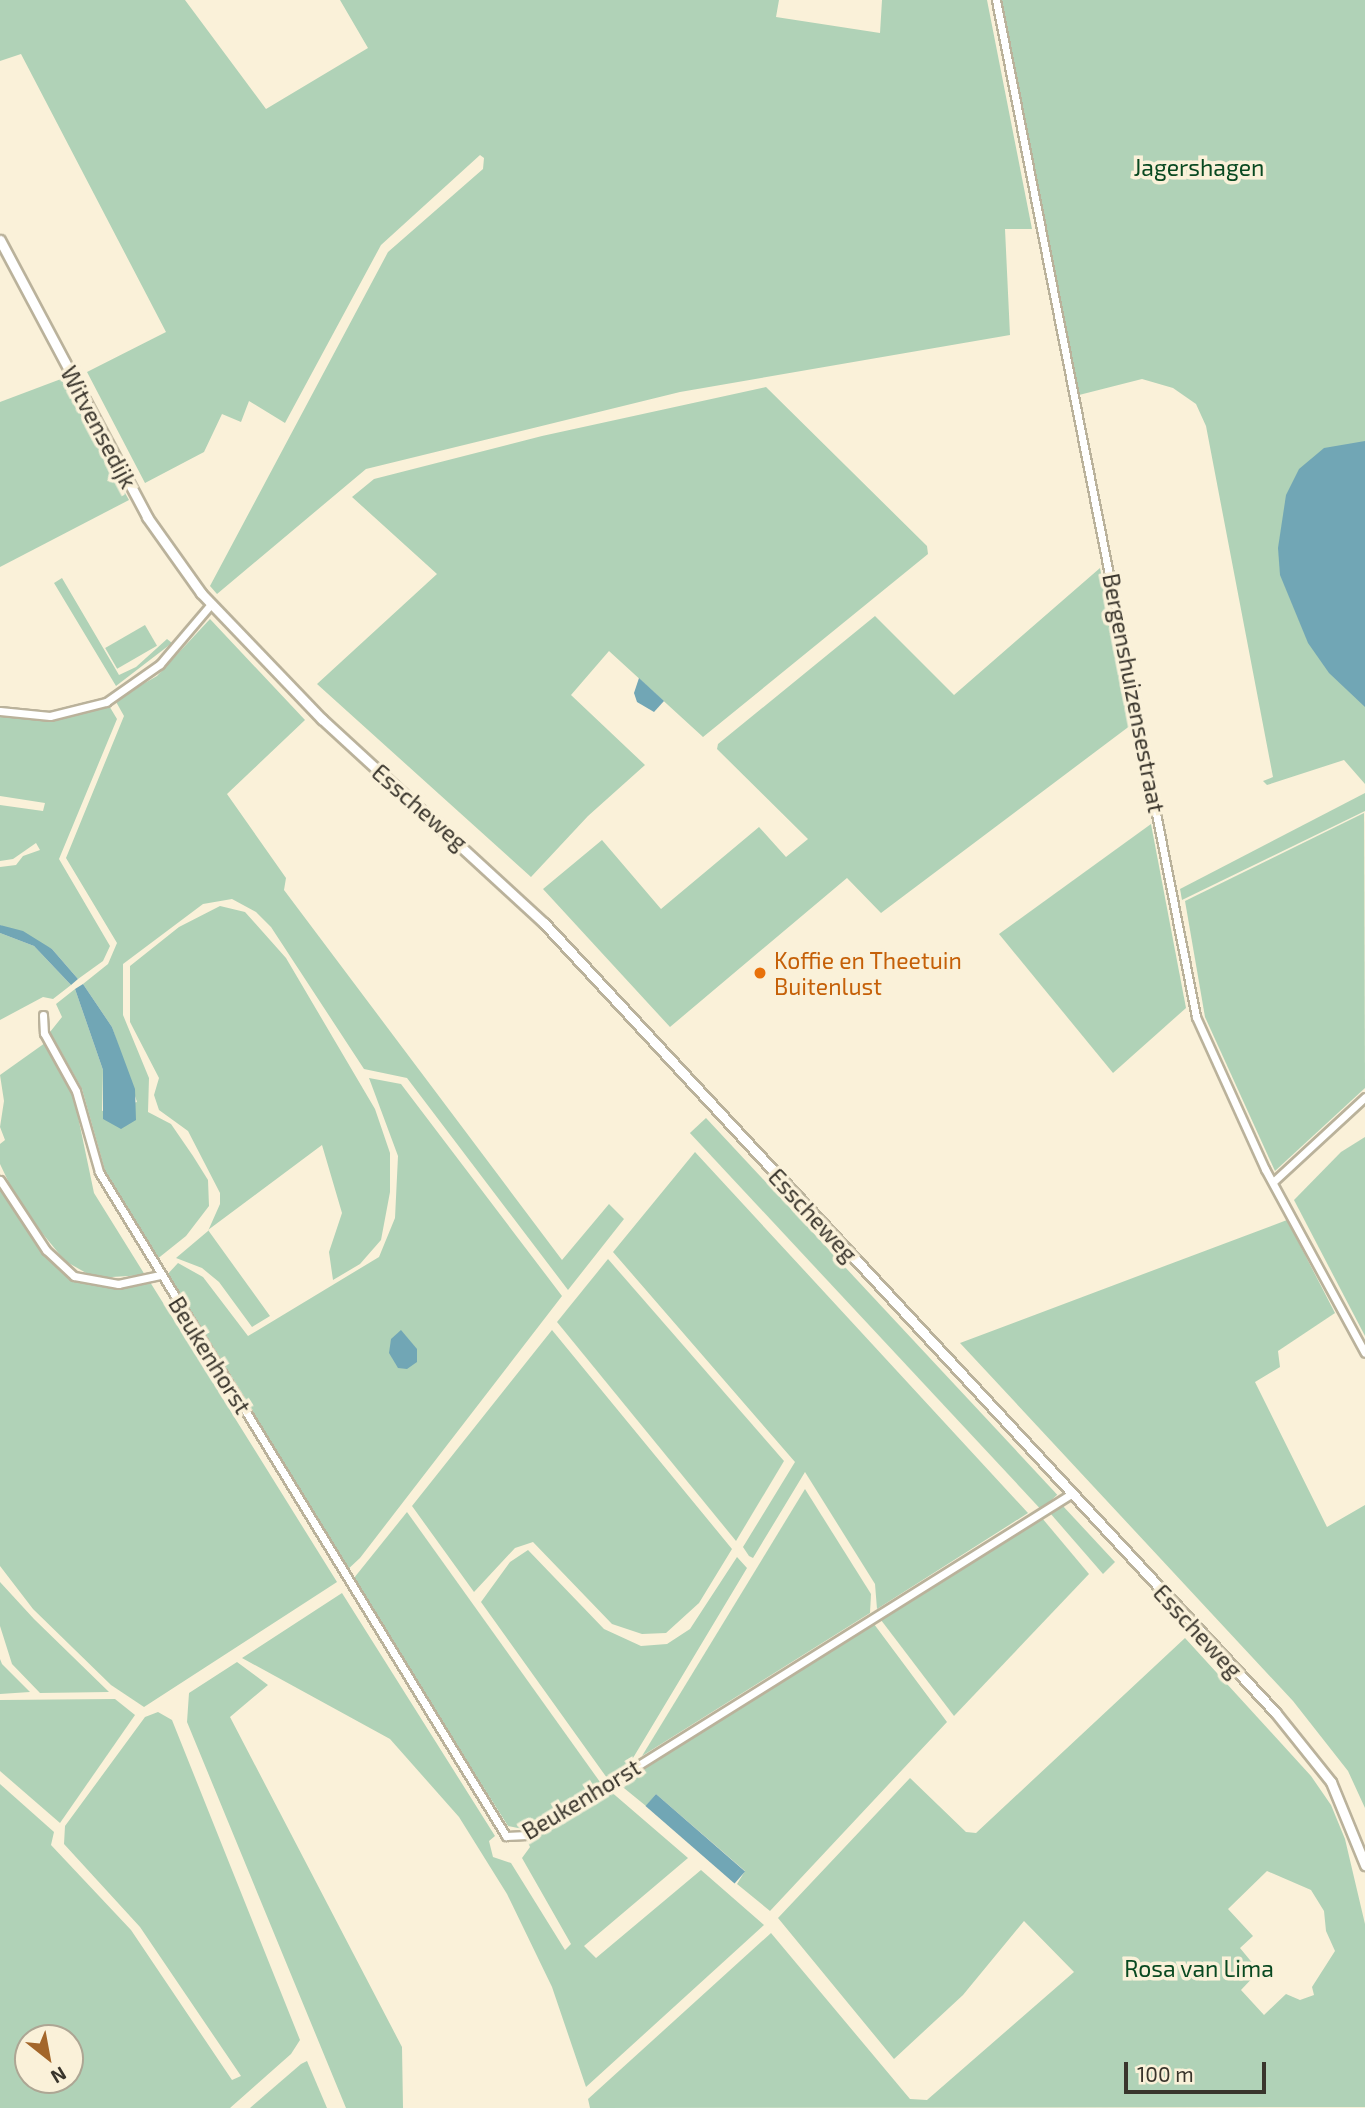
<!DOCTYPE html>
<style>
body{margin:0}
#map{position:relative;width:1365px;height:2108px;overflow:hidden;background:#faf1d9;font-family:"Exo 2",sans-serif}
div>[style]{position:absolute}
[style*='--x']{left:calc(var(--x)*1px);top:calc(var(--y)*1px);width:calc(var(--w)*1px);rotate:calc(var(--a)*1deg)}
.green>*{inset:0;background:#b0d2b7;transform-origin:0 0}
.water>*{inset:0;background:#71a6b5;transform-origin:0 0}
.roads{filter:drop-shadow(2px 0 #bab29b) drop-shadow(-2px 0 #bab29b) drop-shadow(0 2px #bab29b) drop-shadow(0 -2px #bab29b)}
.minor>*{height:7px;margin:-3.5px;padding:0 3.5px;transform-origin:3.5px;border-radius:3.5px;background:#fff}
.tertiary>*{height:9px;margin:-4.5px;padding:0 4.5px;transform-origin:4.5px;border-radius:4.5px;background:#fff}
.dots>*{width:19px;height:19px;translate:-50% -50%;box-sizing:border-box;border:4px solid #faf1d9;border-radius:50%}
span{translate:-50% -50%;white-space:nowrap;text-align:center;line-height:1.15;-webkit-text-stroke:7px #faf1d9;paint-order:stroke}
.park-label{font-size:23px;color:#094921}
.street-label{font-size:23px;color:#39352c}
.food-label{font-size:23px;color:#c56008}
.left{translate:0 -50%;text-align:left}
.north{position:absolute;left:14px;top:2024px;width:70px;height:70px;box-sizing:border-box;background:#faf1d9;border:2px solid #ada694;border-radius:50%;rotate:149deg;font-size:19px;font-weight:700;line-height:28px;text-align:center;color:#39352c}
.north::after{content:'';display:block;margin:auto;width:24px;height:32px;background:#a3662a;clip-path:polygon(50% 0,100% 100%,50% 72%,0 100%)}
.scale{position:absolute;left:1124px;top:2062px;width:142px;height:32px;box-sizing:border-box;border:4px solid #39352c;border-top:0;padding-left:9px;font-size:21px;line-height:24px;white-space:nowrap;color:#39352c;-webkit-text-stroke:5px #faf1d9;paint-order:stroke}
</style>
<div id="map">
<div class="green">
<i style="clip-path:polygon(0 0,185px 0,266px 109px,368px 48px,340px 0,779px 0,776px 17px,880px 33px,882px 0,987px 0,1032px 229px,1005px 229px,1010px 335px,680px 392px,366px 469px,217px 594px,210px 586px,388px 252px,483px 169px,484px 158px,480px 155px,381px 245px,285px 423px,249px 401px,241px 422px,222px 414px,204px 452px,145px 483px,87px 372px,166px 332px,21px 54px,0 61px)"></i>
<i style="clip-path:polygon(993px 0,1365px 0,1365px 784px,1344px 760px,1267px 785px,1263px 781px,1273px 777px,1206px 426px,1196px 404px,1173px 388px,1142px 379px,1079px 395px)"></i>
<i style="clip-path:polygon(61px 379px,129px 500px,0 567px,0 402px)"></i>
<i style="clip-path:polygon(766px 387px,927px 546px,928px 554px,703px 737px,609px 651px,571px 695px,645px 765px,588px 816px,531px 877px,317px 684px,437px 574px,352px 497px,374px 479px,542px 436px)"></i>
<i style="clip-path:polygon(1100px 568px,1131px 725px,881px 913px,847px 878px,670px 1027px,543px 889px,602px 840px,661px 909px,759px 827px,786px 857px,808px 839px,717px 749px,718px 744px,875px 616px,954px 695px)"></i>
<i style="clip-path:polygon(62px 578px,119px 675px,136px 667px,167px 639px,172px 643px,116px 686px,54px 583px)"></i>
<i style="clip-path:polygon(210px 619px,305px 720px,227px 794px,286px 878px,284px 890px,562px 1260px,609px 1204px,624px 1219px,568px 1290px,407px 1078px,364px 1069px,271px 927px,256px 912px,232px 899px,203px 904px,123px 964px,123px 1015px,149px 1078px,148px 1112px,171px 1124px,193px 1156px,208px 1180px,209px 1206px,186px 1236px,156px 1260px,108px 1181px,82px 1089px,50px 1032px,62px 1017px,56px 1004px,75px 989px,103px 1070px,102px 1111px,137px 1102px,112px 1027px,83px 984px,108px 964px,117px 943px,66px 858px,124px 716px,115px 700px,157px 676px)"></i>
<i style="left:145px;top:625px;width:24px;height:46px;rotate:60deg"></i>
<i style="clip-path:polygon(108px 704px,117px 719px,59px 859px,110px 946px,103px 961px,78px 979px,52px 949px,0 925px,0 867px,16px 865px,23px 856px,40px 850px,36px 843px,13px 859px,0 861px,0 805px,43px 811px,45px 803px,0 796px,0 714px,60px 717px)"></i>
<i style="clip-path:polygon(1365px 793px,1365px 811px,1182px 900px,1180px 889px)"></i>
<i style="clip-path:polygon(1364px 813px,1365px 1088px,1275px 1171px,1205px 1017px,1185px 901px)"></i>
<i style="clip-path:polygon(1151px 824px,1186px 1008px,1113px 1073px,999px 934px)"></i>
<i style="clip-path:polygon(220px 906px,245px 912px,286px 958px,375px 1109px,390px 1153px,390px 1192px,381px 1240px,360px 1264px,333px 1280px,329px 1252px,342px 1213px,322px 1145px,208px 1230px,270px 1316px,252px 1327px,219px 1282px,202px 1268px,176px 1258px,208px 1231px,220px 1204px,220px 1193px,188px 1131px,159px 1110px,154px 1095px,159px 1078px,130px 1022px,130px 966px,179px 927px)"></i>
<i style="clip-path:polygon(0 933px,34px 946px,71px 985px,53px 999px,43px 997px,0 1020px)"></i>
<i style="clip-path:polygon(45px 1043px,72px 1088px,94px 1193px,145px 1275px,95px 1278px,65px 1261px,20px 1206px,0 1164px,0 1144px,5px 1140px,0 1127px,4px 1101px,0 1075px)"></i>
<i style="clip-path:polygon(369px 1078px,401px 1084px,562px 1296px,360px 1558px,345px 1572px,165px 1277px,178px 1263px,203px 1277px,248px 1336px,379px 1257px,395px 1218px,398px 1156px)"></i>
<i style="left:706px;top:1118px;width:515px;height:22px;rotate:47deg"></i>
<i style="clip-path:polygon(1365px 1137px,1365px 1336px,1294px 1200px,1341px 1152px)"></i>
<i style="clip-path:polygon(695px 1152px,1028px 1513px,877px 1609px,875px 1584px,805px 1472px,753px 1558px,749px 1556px,743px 1547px,795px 1462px,613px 1252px)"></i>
<i style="clip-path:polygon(0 1185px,28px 1232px,60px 1269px,100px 1287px,150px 1282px,337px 1582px,144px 1707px,111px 1685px,33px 1609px,0 1566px)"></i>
<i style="clip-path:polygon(1287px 1220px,1335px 1313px,1278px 1351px,1280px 1367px,1255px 1382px,1327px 1527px,1365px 1505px,1365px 1808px,1348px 1771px,1293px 1701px,960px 1343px)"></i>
<i style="clip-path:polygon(608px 1259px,784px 1461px,736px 1541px,557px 1322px)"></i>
<i style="clip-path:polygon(552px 1330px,732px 1549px,699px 1603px,666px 1633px,642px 1634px,612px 1624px,533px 1542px,515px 1548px,474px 1592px,412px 1506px)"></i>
<i style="clip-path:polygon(805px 1489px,871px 1594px,870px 1613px,642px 1756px)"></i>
<i style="clip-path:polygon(1062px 1505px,1115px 1562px,1103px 1574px,1050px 1513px)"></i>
<i style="clip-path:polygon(407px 1512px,600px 1782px,523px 1829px,508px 1826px,356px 1586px,354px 1578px)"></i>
<i style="clip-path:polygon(1042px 1518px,1089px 1574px,954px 1716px,881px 1620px)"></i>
<i style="clip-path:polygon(528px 1550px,604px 1629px,641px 1646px,667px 1644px,690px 1629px,737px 1557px,747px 1568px,630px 1763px,607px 1778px,481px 1602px,510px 1562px)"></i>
<i style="clip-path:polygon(0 1582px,34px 1619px,109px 1692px,40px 1693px,12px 1664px,0 1626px)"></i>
<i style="clip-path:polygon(342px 1593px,495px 1836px,489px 1841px,493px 1857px,511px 1863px,565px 1950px,571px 1944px,522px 1858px,530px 1847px,527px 1840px,609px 1790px,688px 1858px,584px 1946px,596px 1958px,701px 1870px,764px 1925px,586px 2087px,552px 1987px,507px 1894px,459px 1817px,390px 1739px,242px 1658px)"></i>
<i style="clip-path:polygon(874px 1624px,947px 1722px,770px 1911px,737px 1884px,745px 1871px,656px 1794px,646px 1806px,619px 1784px)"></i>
<i style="clip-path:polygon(evenodd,1185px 1638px,1311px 1776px,1331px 1805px,1345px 1839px,1365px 1924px,1365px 2107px,590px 2108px,588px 2099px,771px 1933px,910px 2099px,927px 2100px,1074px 1972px,1024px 1921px,963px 1995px,894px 2059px,778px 1918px,910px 1778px,966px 1832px,976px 1833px,1185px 1638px,1267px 1871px,1311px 1890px,1324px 1911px,1326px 1931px,1335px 1951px,1312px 1987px,1314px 1995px,1300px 2000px,1286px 1994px,1264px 2015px,1241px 1990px,1259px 1971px,1240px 1948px,1253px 1936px,1228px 1909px,1267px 1871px)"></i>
<i style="clip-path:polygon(0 1659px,2px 1664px,30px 1692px,0 1694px)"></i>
<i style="clip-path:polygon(237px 1662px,268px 1685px,230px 1717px,402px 2047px,403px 2108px,346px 2108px,187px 1722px,189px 1693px)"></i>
<i style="clip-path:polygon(115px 1699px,135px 1715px,60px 1823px,0 1771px,0 1700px)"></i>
<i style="clip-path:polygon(evenodd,158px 1712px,172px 1720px,300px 2040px,291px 2054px,230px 2108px,0 2108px,0 1784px,54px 1832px,51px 1845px,131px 1930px,232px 2080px,241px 2076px,140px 1927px,64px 1844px,65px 1826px,145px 1717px,158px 1712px,29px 2038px,70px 2038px,70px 2080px,28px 2080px,29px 2038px)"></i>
<i style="clip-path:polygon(307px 2061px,327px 2108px,250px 2108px,301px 2064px)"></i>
</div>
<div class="water">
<i style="clip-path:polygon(1365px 441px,1365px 707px,1329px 673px,1308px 643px,1280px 575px,1278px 548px,1286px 495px,1299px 469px,1324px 448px)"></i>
<i style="clip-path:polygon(639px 678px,664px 701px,654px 712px,637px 702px,634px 693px)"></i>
<i style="clip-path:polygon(0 925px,23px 931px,52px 949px,78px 979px,71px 985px,34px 946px,0 933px)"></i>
<i style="clip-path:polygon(83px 984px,112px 1027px,135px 1089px,136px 1120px,121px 1129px,103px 1119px,103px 1070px,75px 989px)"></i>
<i style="clip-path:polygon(401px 1330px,417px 1349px,417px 1362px,407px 1369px,398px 1368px,389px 1353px,391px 1339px)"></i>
<i style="left:656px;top:1794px;width:118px;height:16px;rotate:41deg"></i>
</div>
<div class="roads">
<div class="minor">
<i style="--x:996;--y:0;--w:1036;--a:78.87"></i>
<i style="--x:1196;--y:1017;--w:167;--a:65.6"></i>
<i style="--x:1265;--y:1169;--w:209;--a:61.5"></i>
<i style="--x:0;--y:711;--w:50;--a:5.7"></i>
<i style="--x:50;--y:716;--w:58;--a:-14"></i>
<i style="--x:106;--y:702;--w:66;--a:-35.1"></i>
<i style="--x:160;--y:664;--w:79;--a:-49.6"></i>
<i style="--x:43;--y:1015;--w:18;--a:87"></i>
<i style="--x:44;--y:1033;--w:66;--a:61.1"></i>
<i style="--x:76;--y:1091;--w:84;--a:74.1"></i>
<i style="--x:99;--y:1172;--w:779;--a:58.49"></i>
<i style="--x:506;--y:1836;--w:21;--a:-3"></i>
<i style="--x:527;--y:1835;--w:642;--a:-32.08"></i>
<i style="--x:0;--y:1180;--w:84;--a:56.7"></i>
<i style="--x:46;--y:1250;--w:38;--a:43"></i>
<i style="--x:74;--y:1276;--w:45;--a:10.3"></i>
<i style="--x:118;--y:1284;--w:43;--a:-12.1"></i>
<i style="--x:1273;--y:1182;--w:125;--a:-42.7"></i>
</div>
<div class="tertiary">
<i style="--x:0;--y:240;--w:314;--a:62"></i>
<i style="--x:147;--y:517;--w:93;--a:54.6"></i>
<i style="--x:201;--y:593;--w:175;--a:46.2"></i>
<i style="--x:322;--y:719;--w:301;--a:42.6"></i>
<i style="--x:544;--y:923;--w:1076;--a:47.19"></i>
<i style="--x:1275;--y:1712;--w:90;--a:51.3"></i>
<i style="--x:1331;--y:1782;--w:90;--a:67.7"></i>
</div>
</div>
<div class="dots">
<i style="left:760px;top:973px;background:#e8710a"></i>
</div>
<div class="park-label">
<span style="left:1199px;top:167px">Jagershagen</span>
<span style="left:1199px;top:1968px">Rosa van Lima</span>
</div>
<div class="street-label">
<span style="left:99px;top:427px;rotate:62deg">Witvensedijk</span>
<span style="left:1134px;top:693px;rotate:79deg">Bergenshuizensestraat</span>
<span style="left:420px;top:807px;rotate:41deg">Esscheweg</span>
<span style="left:813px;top:1215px;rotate:47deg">Esscheweg</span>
<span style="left:210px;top:1355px;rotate:58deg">Beukenhorst</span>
<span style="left:1198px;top:1631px;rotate:47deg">Esscheweg</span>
<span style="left:581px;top:1799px;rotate:-31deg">Beukenhorst</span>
</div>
<div class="food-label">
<span class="left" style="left:774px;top:973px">Koffie en Theetuin<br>Buitenlust</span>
</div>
<div class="north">N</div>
<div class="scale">100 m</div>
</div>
